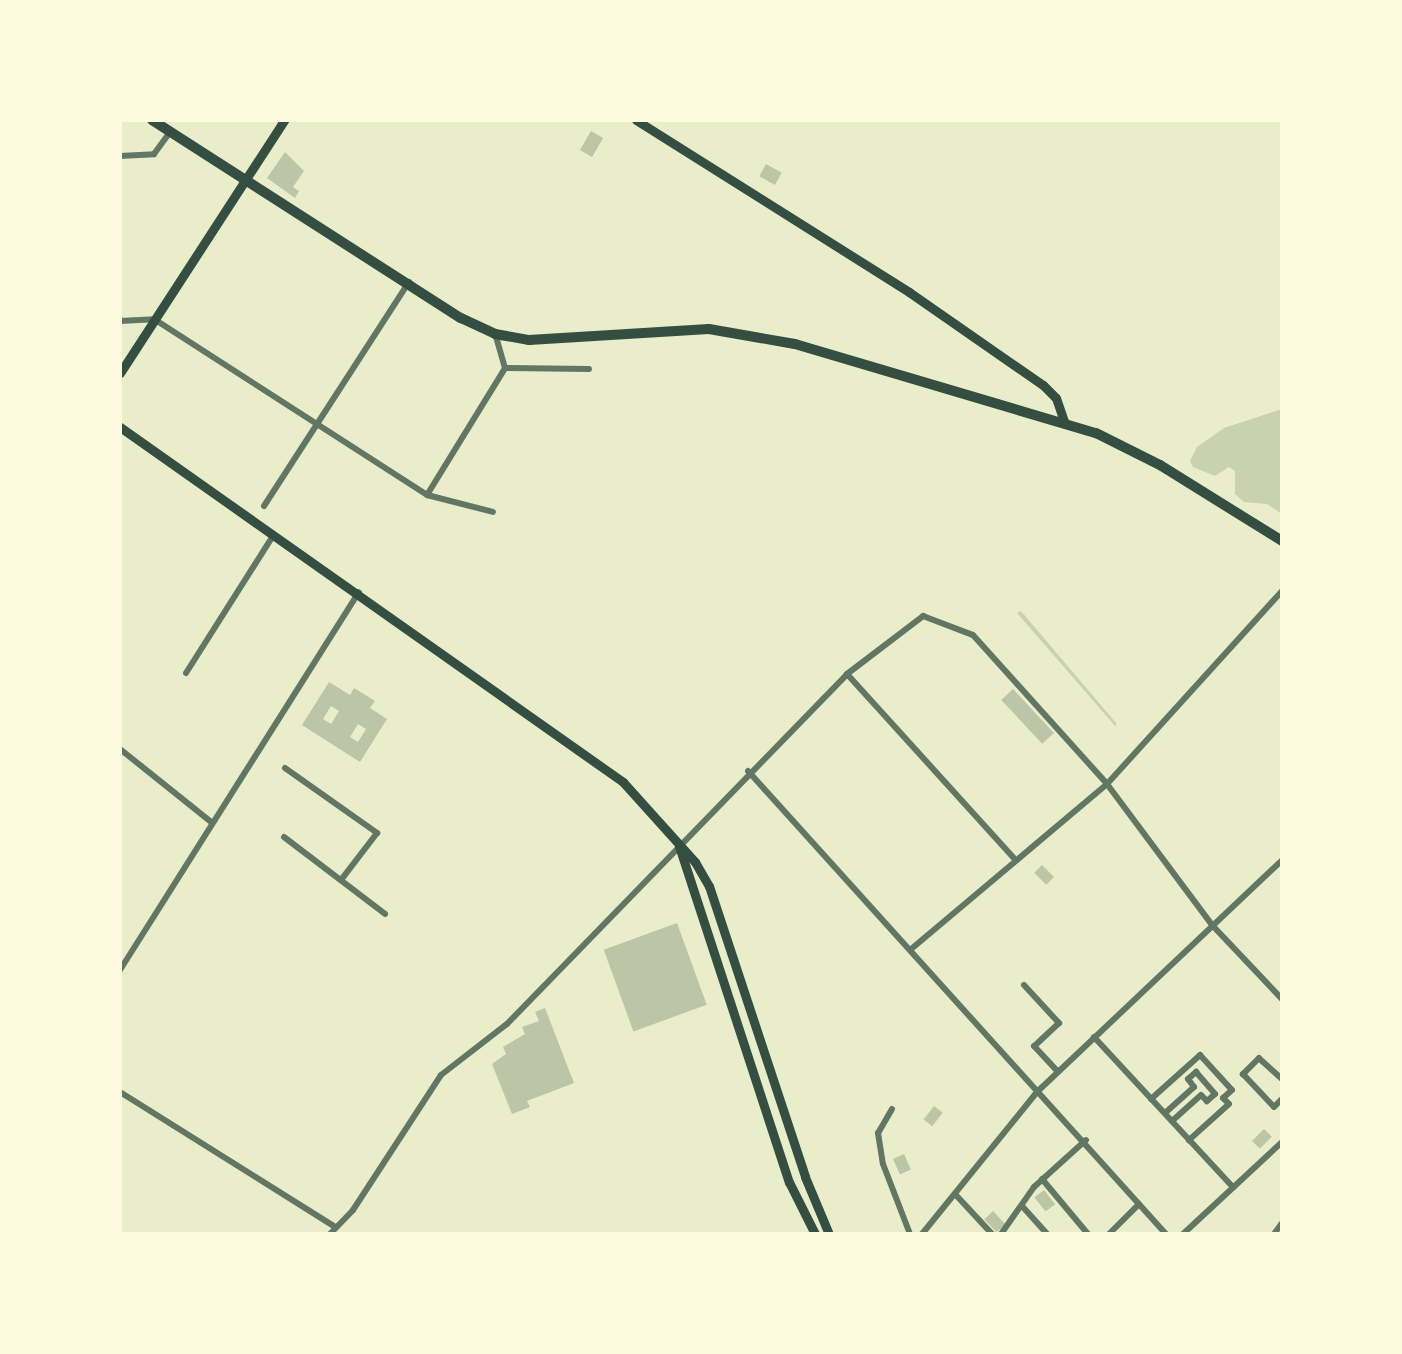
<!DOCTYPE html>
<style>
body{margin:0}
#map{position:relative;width:1402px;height:1354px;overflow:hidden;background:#e9edc9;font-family:"Golos Text",sans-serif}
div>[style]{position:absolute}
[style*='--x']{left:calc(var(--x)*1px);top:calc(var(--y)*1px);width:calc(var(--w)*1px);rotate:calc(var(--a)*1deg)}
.green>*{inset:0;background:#cad2ad}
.building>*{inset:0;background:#bcc5a7;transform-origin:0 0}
.minor>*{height:6px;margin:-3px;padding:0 3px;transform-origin:3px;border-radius:3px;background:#617663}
.secondary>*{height:9px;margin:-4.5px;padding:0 4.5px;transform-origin:4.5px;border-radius:4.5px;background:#344e41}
.primary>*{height:10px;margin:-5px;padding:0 5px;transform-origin:5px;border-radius:5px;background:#344e41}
span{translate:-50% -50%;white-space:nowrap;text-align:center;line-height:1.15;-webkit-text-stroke:6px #fefae0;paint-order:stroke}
.frame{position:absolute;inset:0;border:122px solid #fefae0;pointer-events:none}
</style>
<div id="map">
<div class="green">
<i style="clip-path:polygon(1282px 409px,1282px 514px,1267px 504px,1244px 502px,1235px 494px,1235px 471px,1229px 467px,1215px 476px,1193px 467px,1190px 461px,1197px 447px,1224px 428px)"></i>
<i style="clip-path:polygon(1021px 611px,1116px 723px,1116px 727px,1017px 613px)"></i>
</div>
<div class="building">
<i style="left:591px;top:131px;width:14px;height:22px;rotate:30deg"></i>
<i style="clip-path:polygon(285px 152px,304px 171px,293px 187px,299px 191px,295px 198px,267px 178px)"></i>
<i style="left:766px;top:164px;width:18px;height:14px;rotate:29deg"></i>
<i style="clip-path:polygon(evenodd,329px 682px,350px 695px,354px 688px,375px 701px,370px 708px,387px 719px,360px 762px,302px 725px,329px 682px,331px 706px,339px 711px,331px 724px,323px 719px,331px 706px,329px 682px,358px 724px,366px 729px,358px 742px,350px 737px,358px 724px)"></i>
<i style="left:1013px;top:689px;width:60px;height:16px;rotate:47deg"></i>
<i style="left:1042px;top:865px;width:17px;height:11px;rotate:45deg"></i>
<i style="left:677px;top:923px;width:87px;height:78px;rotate:70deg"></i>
<i style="clip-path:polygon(545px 1008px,574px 1083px,527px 1101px,530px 1107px,512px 1114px,492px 1064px,506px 1054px,503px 1047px,525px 1034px,522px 1027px,539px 1021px,535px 1012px)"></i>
<i style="left:934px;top:1106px;width:11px;height:17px;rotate:38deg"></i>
<i style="left:1264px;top:1129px;width:11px;height:17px;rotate:45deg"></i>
<i style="left:904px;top:1154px;width:17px;height:12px;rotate:66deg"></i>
<i style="left:1044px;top:1190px;width:18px;height:12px;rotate:52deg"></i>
<i style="left:993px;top:1211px;width:18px;height:12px;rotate:47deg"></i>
</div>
<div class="minor">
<i style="--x:120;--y:156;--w:34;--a:-3"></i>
<i style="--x:154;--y:154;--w:27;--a:-54"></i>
<i style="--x:120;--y:321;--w:34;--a:-3"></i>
<i style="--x:154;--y:319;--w:325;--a:32.8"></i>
<i style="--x:427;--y:495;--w:68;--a:14.4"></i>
<i style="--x:505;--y:368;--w:84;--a:0.7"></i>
<i style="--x:427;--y:495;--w:149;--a:-58.4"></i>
<i style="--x:505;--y:368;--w:35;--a:-106"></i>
<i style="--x:264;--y:506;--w:267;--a:-57.1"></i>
<i style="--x:186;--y:673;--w:162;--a:-57.6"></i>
<i style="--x:847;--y:674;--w:250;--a:47.8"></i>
<i style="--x:120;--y:749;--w:117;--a:38.7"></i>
<i style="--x:285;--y:768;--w:113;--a:35.2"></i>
<i style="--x:377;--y:833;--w:59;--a:127.5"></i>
<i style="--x:748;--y:771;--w:624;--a:47.92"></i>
<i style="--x:284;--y:837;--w:127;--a:37.3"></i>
<i style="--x:910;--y:950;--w:258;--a:-40.1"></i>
<i style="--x:1107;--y:784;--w:261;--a:-47.8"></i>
<i style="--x:120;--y:970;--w:447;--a:-57.7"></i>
<i style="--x:1024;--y:985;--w:52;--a:47.4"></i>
<i style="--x:1059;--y:1023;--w:34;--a:137"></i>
<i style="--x:1034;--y:1046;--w:35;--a:47"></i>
<i style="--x:1094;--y:1037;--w:205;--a:47.2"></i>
<i style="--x:1282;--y:1079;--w:31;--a:-138"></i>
<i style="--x:1259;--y:1058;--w:23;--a:135"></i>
<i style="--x:1243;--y:1074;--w:45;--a:46.8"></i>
<i style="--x:1274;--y:1107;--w:11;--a:-45"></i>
<i style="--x:120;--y:1092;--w:252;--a:32.1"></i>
<i style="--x:1151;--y:1099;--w:66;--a:-41.9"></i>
<i style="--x:1200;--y:1055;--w:47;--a:47.6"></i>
<i style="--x:1232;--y:1090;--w:12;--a:138"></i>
<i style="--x:1223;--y:1098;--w:8;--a:45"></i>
<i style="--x:1229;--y:1104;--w:54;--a:138"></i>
<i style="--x:892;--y:1109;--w:28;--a:120"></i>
<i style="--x:878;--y:1133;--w:31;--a:81"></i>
<i style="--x:883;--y:1164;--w:75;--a:68.9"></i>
<i style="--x:1165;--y:1113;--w:39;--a:-42"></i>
<i style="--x:1194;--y:1087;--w:10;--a:-127"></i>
<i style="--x:1188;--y:1079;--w:11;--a:-41"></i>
<i style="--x:1196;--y:1072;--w:29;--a:49"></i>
<i style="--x:1215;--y:1094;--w:11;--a:139"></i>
<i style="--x:1207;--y:1101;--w:8;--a:-135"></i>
<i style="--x:1201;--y:1095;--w:39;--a:138"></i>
<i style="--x:1042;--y:1179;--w:72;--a:50.1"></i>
<i style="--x:955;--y:1194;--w:54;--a:47.2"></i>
<i style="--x:1022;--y:1206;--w:38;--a:48"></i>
<i style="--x:330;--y:1234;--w:33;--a:-46"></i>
<i style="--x:353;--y:1210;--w:161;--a:-56.9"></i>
<i style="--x:441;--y:1075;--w:83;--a:-37.7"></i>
<i style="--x:507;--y:1024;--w:488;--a:-45.8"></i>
<i style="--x:847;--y:674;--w:96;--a:-37.3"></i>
<i style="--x:923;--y:616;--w:53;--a:20.8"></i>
<i style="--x:973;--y:635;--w:200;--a:48"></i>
<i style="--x:1107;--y:784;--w:176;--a:53.3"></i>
<i style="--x:1212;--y:925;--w:102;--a:46.6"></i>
<i style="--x:922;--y:1234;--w:184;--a:-51"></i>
<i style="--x:1038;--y:1091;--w:336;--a:-43.4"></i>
<i style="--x:1001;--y:1234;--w:57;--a:-54.9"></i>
<i style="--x:1034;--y:1187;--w:70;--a:-42.1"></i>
<i style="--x:1109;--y:1234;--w:42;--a:-45"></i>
<i style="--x:1183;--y:1234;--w:135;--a:-42.9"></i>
<i style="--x:1274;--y:1234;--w:14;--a:-54"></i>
</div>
<div class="secondary">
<i style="--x:636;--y:120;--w:323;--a:32.2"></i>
<i style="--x:909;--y:292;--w:163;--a:34.8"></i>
<i style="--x:1043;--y:385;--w:18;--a:45"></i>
<i style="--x:1056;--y:398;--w:24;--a:71"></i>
<i style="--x:120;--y:373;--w:302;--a:-57"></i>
<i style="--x:120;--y:427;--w:616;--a:35.21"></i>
<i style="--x:623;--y:782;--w:108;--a:48"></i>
<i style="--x:695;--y:862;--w:28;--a:60"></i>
<i style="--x:709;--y:886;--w:306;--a:71.7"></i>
<i style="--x:805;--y:1177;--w:62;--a:67.2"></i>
<i style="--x:679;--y:846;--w:354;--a:71.9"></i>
<i style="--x:789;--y:1182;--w:58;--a:63.4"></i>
</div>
<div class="primary">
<i style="--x:152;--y:120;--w:367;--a:32.7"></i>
<i style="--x:461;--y:318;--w:38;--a:25"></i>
<i style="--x:495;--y:334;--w:35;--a:10"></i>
<i style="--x:529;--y:340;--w:180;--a:-3.5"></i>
<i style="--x:709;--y:329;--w:87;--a:9.9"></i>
<i style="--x:795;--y:344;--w:314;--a:16.5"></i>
<i style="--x:1096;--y:433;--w:72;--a:26.6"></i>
<i style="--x:1160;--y:465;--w:144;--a:31.9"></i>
</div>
<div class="frame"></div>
</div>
